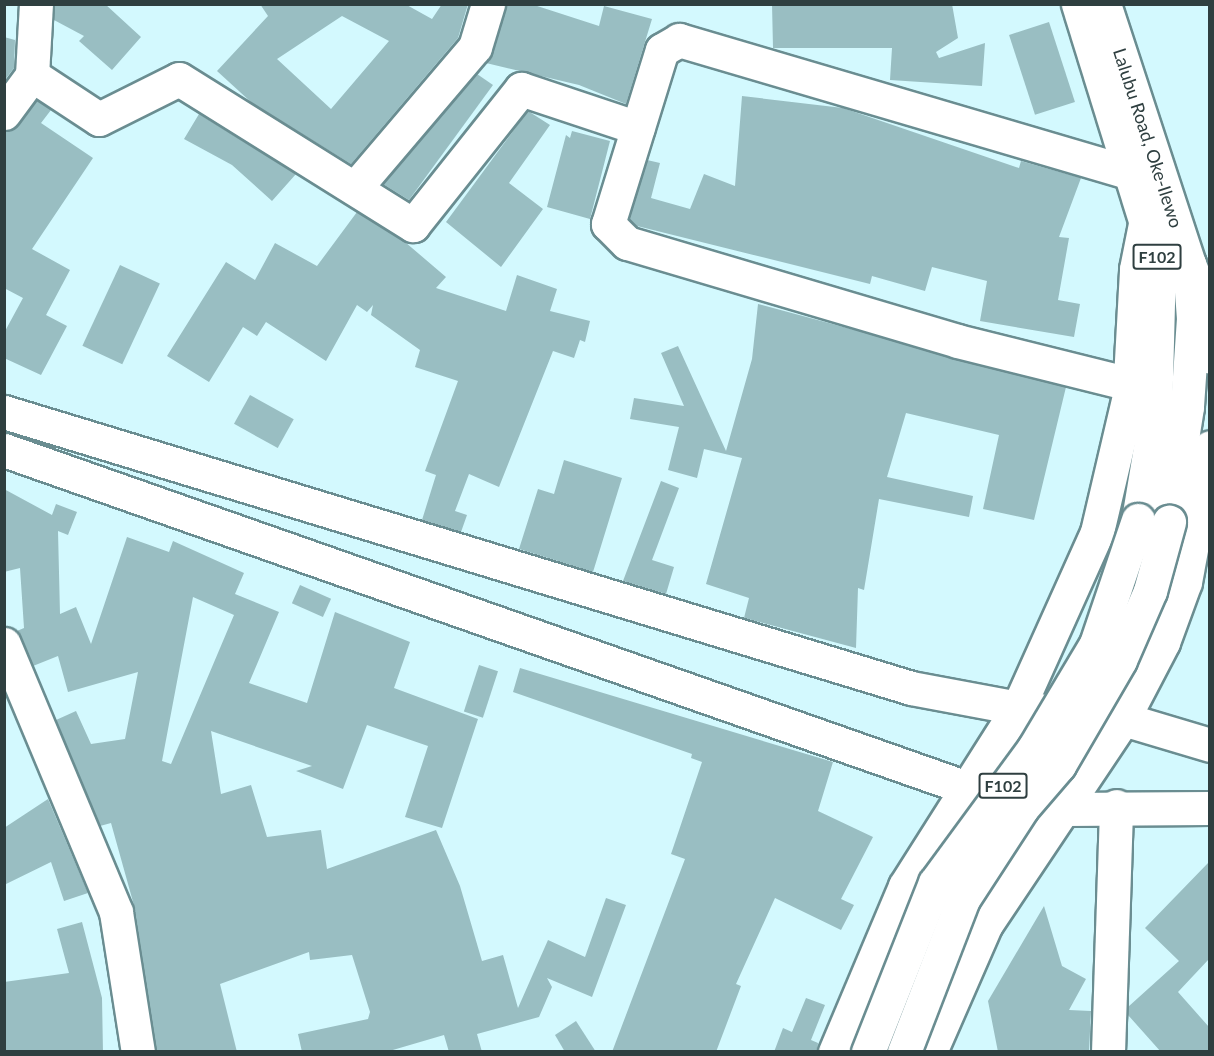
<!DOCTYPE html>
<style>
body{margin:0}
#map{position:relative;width:1214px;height:1056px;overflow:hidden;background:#d3f9fe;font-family:Lato,sans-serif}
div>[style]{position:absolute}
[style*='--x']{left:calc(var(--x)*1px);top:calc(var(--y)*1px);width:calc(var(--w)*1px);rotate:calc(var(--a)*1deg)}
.building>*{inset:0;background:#99bec2;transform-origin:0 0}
.roads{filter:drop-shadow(2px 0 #6a8d91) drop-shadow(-2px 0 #6a8d91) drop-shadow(0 2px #6a8d91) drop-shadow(0 -2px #6a8d91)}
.minor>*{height:33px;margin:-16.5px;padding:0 16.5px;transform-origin:16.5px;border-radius:16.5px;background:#fff}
.major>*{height:33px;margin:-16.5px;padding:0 16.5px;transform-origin:16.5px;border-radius:16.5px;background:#fff}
.highway>*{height:33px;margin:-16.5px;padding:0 16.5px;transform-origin:16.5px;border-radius:16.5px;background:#fff}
.bridges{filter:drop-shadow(2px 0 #6a8d91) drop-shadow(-2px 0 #6a8d91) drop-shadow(0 2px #6a8d91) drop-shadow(0 -2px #6a8d91)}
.highway-bridge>*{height:33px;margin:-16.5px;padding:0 16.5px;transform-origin:16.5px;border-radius:16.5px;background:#fff}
span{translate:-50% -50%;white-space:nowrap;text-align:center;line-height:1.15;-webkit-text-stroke:5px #fff;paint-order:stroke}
.shield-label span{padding:2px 4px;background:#fff;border:2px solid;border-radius:4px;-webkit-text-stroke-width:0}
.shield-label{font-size:16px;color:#2f3f40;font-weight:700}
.street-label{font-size:18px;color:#2f3f40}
.frame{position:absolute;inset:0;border:6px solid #2f3f40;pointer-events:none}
</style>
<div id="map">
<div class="building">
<i style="clip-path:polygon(55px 4px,105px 4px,141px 37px,112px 70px,79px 41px,84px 36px,54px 20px)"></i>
<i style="clip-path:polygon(evenodd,260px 4px,405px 4px,432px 19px,442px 4px,468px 4px,458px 38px,351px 164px,252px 103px,217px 71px,268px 16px,260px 4px,342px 16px,389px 41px,331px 109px,277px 59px,342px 16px)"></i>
<i style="clip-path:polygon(506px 4px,531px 4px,599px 26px,604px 6px,652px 19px,626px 104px,579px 85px,486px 63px)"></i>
<i style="clip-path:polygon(772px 4px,952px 4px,958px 38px,936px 52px,939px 58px,985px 43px,982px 86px,890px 80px,892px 48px,773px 48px)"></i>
<i style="left:1049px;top:22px;width:84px;height:42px;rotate:72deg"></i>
<i style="clip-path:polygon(4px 37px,15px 40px,14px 68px,4px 81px)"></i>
<i style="clip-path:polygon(477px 74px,493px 85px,409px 200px,383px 184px)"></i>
<i style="clip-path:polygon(742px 96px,843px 108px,1019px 168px,1021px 161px,1081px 178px,1059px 237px,1069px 238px,1058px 300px,1080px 304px,1074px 337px,980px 321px,987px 281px,932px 267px,925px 291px,872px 276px,870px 284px,637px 226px,629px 219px,647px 160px,660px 163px,651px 198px,690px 209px,704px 174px,735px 186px)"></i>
<i style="clip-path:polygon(37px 100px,51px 110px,41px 123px,93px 158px,32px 249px,70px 270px,46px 315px,67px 326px,41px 375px,4px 358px,4px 333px,23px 298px,4px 288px,5px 132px,19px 125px)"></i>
<i style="clip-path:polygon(528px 111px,550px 125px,509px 183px,543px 209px,501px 267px,446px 222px)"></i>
<i style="clip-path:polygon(199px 114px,296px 174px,272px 201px,232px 165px,184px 139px)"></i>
<i style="clip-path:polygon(572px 131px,610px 141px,590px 219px,547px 207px,566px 135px,570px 138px)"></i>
<i style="clip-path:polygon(357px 212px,405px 242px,446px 277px,436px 288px,506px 311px,517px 275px,557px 289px,550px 311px,590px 321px,585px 342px,580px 340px,574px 358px,553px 351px,499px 487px,469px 474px,455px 511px,467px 515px,461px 532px,422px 520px,436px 475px,425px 471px,458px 381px,415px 367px,420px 350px,371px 315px,373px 305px,367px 312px,357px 305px,326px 361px,266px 322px,257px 336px,243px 327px,209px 382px,167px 356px,226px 262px,255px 280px,275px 243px,317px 266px)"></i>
<i style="left:120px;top:265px;width:44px;height:89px;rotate:25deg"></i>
<i style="clip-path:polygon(758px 304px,1066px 387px,1034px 520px,983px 509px,999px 435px,906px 413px,887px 477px,973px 496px,969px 517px,879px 499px,864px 590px,858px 588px,856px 648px,744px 618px,749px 598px,706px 584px,742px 458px,704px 449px,697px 478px,668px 470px,679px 427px,630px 419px,634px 398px,684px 406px,661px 353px,678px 346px,726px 451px,752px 359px)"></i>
<i style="left:250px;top:395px;width:50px;height:33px;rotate:29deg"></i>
<i style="clip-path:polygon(564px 460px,622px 478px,593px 572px,519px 549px,538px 489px,554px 494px)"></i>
<i style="clip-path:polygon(661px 481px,679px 488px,652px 560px,674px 567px,666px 594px,623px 581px)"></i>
<i style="clip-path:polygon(evenodd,4px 489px,52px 515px,56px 504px,77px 512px,68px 535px,58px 531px,60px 614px,76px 607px,91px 644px,127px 537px,169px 552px,173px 541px,244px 573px,235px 594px,279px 612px,249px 683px,307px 703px,335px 612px,410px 642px,394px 688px,478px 719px,442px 828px,405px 817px,428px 746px,367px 725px,343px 789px,296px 771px,312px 766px,211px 731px,221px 794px,251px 785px,267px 837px,321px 830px,327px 869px,436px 830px,460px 886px,482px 961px,503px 955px,518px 1008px,548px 940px,585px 957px,606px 898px,626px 905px,592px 997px,547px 978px,552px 987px,539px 1017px,477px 1034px,482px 1052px,449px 1052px,444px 1035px,386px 1052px,302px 1052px,298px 1034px,368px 1019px,370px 1012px,352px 955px,310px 960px,309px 952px,220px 984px,237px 1052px,156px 1052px,135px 909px,111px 823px,100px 826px,56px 720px,76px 711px,91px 744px,125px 739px,138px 672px,68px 692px,58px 656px,33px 666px,17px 631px,24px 628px,20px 568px,4px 572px,4px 489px,193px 597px,234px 615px,171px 764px,162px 761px,193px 597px)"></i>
<i style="left:300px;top:585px;width:34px;height:20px;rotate:24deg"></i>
<i style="left:479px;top:665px;width:20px;height:49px;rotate:18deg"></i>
<i style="clip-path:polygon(520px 668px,833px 762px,818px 811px,873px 837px,841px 899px,854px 905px,841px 930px,775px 898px,736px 984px,741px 986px,716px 1052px,612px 1052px,685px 859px,671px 854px,702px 762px,691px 758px,692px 754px,513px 692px)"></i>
<i style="clip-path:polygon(48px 799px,88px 893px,64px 901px,51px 862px,4px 885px,4px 828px)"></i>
<i style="clip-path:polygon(1209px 862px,1209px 959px,1178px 992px,1209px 1027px,1209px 1052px,1161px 1052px,1128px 1015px,1128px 1007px,1179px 961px,1145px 928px)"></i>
<i style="clip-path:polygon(1044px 906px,1062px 966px,1086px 979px,1069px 1010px,1091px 1011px,1089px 1052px,998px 1052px,988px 1001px)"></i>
<i style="clip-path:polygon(82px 922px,102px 998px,103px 1052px,4px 1052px,4px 982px,69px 973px,57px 929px)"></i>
<i style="clip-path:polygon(806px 998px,825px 1005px,811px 1040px,818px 1043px,817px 1052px,774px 1052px,783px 1028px,792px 1032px)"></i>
<i style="clip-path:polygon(576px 1021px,596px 1052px,565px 1052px,555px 1035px)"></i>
</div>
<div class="roads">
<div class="minor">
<i style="--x:32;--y:75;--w:80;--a:33.3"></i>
<i style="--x:99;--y:119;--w:89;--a:-26.6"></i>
<i style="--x:179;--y:79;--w:276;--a:32"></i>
<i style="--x:413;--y:225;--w:174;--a:-51.5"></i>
<i style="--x:521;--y:89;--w:123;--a:18.4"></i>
<i style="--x:4;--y:113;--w:47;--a:-53.6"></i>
<i style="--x:32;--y:75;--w:71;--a:-86.8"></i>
<i style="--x:355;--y:188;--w:185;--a:-49.6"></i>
<i style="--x:475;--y:47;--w:45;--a:-73.2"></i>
<i style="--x:1130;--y:384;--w:177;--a:-166"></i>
<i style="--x:958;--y:341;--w:345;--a:-163.5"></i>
<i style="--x:627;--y:243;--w:27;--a:-135"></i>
<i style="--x:608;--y:224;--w:182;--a:-72.8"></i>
<i style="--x:662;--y:50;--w:20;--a:-30"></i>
<i style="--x:679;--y:40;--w:473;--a:16.4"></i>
<i style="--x:4;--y:644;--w:290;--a:67.3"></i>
<i style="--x:116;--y:912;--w:142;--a:81.1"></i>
<i style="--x:1108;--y:1052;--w:246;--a:-88.1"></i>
</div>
<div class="major">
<i style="--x:1078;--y:4;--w:273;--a:72.8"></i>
<i style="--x:1159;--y:265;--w:153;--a:91.5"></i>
<i style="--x:1155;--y:418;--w:103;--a:99.5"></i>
<i style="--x:1104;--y:4;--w:274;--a:71.9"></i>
<i style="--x:1189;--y:264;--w:54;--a:85.8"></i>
<i style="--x:1193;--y:318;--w:89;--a:93.9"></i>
<i style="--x:1187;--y:407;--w:116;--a:98.9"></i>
<i style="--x:4;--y:412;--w:948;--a:16.92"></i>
<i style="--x:911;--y:688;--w:109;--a:10.6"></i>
<i style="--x:1018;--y:708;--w:106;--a:6"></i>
<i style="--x:1123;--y:719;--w:91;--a:16.6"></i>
<i style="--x:4;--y:450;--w:1021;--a:19.34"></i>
<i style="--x:967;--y:788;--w:100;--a:12.1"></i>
<i style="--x:1065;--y:809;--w:145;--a:-0.4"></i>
</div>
<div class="highway">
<i style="--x:1189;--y:264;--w:35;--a:68"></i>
<i style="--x:1202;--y:296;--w:61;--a:82.4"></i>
<i style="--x:835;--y:1052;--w:180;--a:-67.1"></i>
<i style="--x:905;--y:886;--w:211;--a:-57.6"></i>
<i style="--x:1018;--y:708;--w:193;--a:-65.8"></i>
<i style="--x:1097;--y:532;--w:140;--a:-76.8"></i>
<i style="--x:1129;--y:396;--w:127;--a:-86.8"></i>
<i style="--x:1136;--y:269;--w:51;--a:-78.7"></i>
<i style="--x:930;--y:1052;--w:140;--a:-66.4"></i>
<i style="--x:986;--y:924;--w:247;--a:-56.2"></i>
<i style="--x:1123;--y:719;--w:87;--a:-62.5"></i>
<i style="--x:1163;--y:642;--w:64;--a:-69.9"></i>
<i style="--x:1185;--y:582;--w:137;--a:-79.5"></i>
</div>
</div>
<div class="bridges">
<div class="highway-bridge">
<i style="--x:868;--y:1052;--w:182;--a:-68.4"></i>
<i style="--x:935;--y:883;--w:167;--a:-53.7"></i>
<i style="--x:1034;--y:748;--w:121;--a:-59.2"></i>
<i style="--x:1096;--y:644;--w:131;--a:-71.3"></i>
<i style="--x:904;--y:1052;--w:164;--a:-68.9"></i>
<i style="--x:963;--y:899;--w:108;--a:-57"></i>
<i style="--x:1022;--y:808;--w:57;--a:-49.3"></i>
<i style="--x:1059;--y:765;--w:121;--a:-59.8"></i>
<i style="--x:1120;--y:660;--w:75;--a:-66.5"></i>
<i style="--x:1150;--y:591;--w:72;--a:-74.6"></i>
</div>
</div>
<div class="shield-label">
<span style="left:1157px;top:257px">F102</span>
<span style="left:1003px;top:786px">F102</span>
</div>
<div class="street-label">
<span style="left:1148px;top:138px;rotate:72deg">Lalubu Road, Oke-Ilewo</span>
</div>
<div class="frame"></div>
</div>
